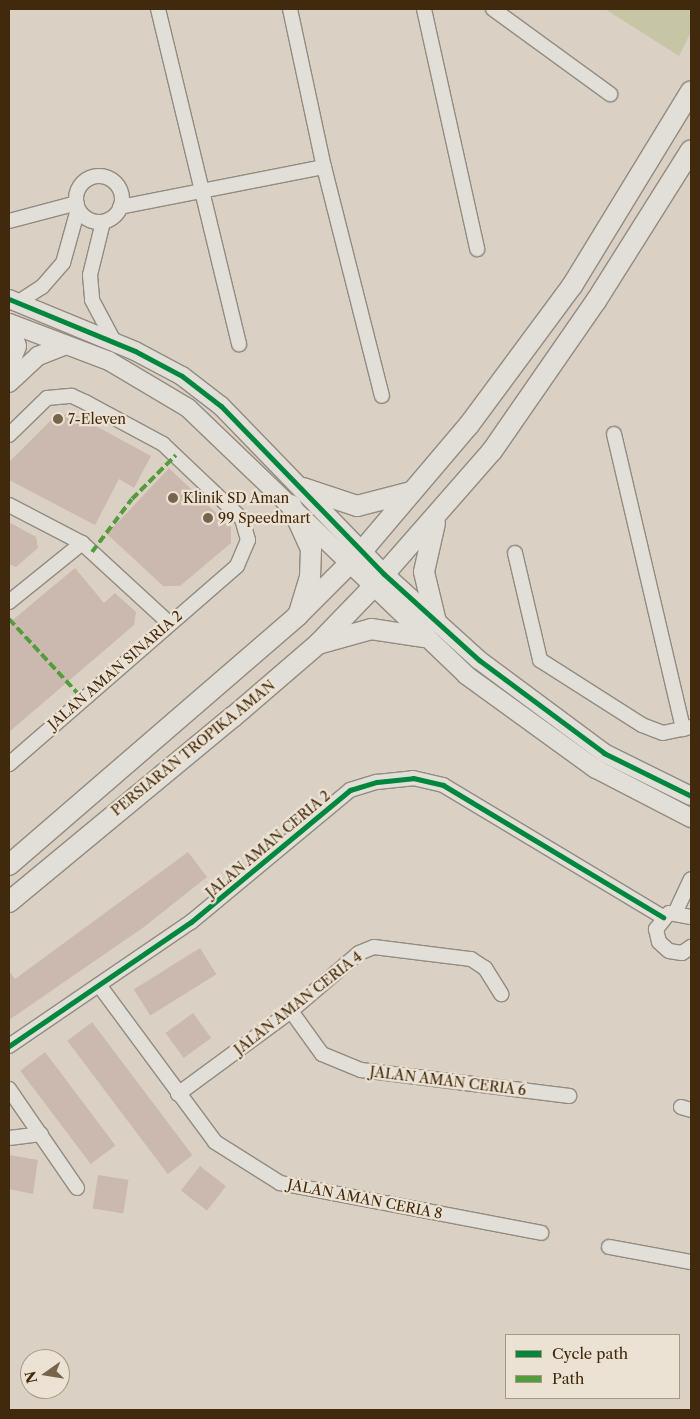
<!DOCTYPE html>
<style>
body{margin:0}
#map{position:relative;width:700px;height:1419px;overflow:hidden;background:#dad1c4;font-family:"Libre Caslon Text",serif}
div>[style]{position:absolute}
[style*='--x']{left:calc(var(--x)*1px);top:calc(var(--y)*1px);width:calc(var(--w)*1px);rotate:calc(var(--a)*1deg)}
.green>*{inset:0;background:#c6c5a6}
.building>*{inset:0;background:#cbb9b0;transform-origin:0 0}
.roads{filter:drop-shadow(1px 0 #928b80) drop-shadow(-1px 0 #928b80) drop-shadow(0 1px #928b80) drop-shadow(0 -1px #928b80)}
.minor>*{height:14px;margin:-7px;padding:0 7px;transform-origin:7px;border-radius:7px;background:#e2ded8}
.minor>.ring{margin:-7px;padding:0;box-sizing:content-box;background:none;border:14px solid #e2ded8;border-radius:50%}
.tertiary>*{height:18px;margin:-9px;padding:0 9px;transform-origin:9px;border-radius:9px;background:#e2ded8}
.secondary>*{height:20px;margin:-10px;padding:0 10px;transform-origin:10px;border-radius:10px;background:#e2ded8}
.quiet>*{height:4px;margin-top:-2px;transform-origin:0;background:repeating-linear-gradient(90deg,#539c3b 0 8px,transparent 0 12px)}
.cycleway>*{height:5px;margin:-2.5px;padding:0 2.5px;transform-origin:2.5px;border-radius:2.5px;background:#00873e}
.dots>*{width:14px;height:14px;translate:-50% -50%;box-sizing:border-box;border:2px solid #ece2d3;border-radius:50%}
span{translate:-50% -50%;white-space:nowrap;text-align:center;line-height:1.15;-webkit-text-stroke:4.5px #ece2d3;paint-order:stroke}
.poi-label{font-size:14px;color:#40290c}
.left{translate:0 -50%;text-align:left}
.street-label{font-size:14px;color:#40290c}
.frame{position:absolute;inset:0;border:10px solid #40290c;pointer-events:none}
.legend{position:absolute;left:505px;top:1334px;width:175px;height:65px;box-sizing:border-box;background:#ece2d3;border:1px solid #a79883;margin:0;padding:6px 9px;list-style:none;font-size:15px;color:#40290c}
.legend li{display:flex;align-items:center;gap:10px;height:25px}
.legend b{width:25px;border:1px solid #a79883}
.north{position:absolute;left:20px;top:1349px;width:50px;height:50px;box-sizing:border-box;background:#ece2d3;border:1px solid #a79883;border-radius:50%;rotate:257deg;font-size:14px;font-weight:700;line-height:20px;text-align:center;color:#40290c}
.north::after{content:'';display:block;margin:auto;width:18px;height:22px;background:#76644c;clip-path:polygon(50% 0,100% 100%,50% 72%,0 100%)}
</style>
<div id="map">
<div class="green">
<i style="clip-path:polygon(605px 9px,691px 9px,691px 32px,679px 56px)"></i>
</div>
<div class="building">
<i style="clip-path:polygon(72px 413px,151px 456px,134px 488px,119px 479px,95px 525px,9px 480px,9px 462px,54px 417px)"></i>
<i style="clip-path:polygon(169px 468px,231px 527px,231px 543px,180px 586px,163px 586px,107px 534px)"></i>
<i style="clip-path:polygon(9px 522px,36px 537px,38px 548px,16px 567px,9px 564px)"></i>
<i style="clip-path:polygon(75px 568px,104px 603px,115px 593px,136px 612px,134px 625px,9px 732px,9px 623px)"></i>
<i style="clip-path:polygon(188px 852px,207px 877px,144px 927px,9px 1020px,9px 971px,15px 979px)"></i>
<i style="left:200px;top:948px;width:31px;height:78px;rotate:58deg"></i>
<i style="left:193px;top:1013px;width:31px;height:34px;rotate:54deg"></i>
<i style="left:92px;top:1022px;width:167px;height:31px;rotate:53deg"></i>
<i style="left:45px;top:1052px;width:117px;height:31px;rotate:53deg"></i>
<i style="clip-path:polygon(9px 1155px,38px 1160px,33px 1194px,9px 1189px)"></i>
<i style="left:200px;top:1166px;width:33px;height:31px;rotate:38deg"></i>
<i style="left:98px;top:1175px;width:31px;height:34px;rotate:9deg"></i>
</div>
<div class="roads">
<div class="minor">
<i style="--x:158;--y:9;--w:345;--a:76.4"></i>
<i style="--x:290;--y:9;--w:162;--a:77.9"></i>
<i style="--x:324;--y:167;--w:236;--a:75.8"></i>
<i style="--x:424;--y:9;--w:246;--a:77.5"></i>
<i style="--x:493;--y:9;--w:145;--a:36"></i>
<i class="ring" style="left:76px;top:176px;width:32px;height:32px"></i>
<i style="--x:120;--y:207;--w:208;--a:-11.1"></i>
<i style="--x:9;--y:221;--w:70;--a:-14.8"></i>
<i style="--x:103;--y:222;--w:55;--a:103.8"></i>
<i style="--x:90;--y:275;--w:25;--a:85"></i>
<i style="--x:92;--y:300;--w:49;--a:61.9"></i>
<i style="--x:17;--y:303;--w:30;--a:-33"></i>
<i style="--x:42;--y:287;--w:32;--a:-49"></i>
<i style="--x:63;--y:263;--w:56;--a:-74.5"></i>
<i style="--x:614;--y:434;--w:303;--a:76.8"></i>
<i style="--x:9;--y:435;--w:53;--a:-44.2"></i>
<i style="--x:47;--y:398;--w:25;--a:-5"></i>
<i style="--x:72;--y:396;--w:14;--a:25"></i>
<i style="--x:85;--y:402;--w:89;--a:28.3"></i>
<i style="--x:163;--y:444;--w:109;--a:43.5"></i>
<i style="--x:242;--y:519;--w:22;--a:74"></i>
<i style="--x:248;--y:540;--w:28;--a:113"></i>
<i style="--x:237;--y:566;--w:302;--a:139"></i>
<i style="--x:9;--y:505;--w:82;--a:27.5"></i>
<i style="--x:82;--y:543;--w:118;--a:42.6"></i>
<i style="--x:515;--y:553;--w:110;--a:76.8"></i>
<i style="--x:540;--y:660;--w:121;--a:32.5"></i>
<i style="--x:642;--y:725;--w:22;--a:21"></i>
<i style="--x:663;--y:733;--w:29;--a:-12"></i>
<i style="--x:9;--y:602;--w:94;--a:-38.9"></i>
<i style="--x:676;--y:911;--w:35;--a:-65"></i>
<i style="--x:691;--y:917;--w:22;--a:-170"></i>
<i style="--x:669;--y:913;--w:21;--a:129"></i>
<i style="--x:656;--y:929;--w:13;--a:77"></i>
<i style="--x:659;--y:942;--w:13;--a:42"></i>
<i style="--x:669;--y:951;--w:13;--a:9"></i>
<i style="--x:682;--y:953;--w:11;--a:-34"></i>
<i style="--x:99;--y:985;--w:195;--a:53.5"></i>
<i style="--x:215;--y:1142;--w:77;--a:32.2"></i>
<i style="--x:280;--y:1183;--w:266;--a:10.8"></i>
<i style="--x:291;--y:1011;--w:53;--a:54.2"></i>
<i style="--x:322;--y:1054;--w:42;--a:22.3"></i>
<i style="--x:361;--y:1070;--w:210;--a:7.1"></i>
<i style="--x:9;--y:1046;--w:220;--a:-34.3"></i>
<i style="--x:191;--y:922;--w:207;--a:-39.7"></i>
<i style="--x:350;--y:790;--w:28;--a:-17"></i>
<i style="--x:377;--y:782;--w:36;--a:-6"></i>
<i style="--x:413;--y:778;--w:31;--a:13"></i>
<i style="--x:443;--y:785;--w:257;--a:31"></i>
<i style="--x:9;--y:1089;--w:120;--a:55.5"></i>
<i style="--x:178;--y:1094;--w:140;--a:-36.3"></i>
<i style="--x:291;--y:1011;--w:89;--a:-40.5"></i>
<i style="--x:359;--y:953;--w:16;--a:-22"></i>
<i style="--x:374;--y:947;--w:98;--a:7.1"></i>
<i style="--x:471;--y:959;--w:17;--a:33"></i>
<i style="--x:485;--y:968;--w:31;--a:58"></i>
<i style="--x:681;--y:1107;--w:10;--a:17"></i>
<i style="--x:9;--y:1138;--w:32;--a:-7"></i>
<i style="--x:609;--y:1247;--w:83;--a:10.4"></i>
</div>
<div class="tertiary">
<i style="--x:9;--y:299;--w:136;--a:22.4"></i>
<i style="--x:135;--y:351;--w:53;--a:28"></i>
<i style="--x:182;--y:376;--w:49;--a:37.6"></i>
<i style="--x:221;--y:406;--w:234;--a:45.9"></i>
<i style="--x:384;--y:574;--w:128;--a:42.2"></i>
<i style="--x:479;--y:660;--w:156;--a:36.6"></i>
<i style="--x:604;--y:753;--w:97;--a:26.3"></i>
<i style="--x:9;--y:323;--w:107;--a:20.8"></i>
<i style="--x:109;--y:361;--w:92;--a:30.7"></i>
<i style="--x:188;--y:408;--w:385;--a:43.8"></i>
<i style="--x:466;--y:675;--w:160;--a:35.9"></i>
<i style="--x:596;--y:769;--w:107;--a:27.3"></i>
<i style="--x:9;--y:367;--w:22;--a:-69"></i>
<i style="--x:17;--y:346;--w:24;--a:-109"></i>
<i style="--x:9;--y:383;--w:40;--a:-43"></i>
<i style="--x:38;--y:356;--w:28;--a:-21"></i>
</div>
<div class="secondary">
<i style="--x:303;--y:488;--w:57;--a:18.4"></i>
<i style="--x:357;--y:506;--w:56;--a:-14.5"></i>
<i style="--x:291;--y:505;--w:48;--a:65.6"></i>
<i style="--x:311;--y:549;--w:28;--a:92"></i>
<i style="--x:310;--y:577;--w:37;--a:107"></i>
<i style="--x:435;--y:523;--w:50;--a:102.7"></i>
<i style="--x:424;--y:572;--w:51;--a:76.5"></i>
<i style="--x:321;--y:643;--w:52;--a:-15.6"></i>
<i style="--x:371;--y:629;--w:54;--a:8.6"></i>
<i style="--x:9;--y:865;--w:381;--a:-40.8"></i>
<i style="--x:297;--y:616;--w:92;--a:-45"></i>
<i style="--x:362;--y:551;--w:165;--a:-49.7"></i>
<i style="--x:469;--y:425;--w:173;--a:-53.5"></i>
<i style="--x:572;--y:286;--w:228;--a:-58.6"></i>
<i style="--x:9;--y:902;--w:291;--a:-39.6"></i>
<i style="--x:233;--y:717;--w:112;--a:-40.7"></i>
<i style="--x:318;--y:644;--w:78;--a:-46"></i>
<i style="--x:372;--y:588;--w:182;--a:-48.8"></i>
<i style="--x:492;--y:451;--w:183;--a:-55.3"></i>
<i style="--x:596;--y:301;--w:178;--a:-57.8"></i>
</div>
</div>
<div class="quiet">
<i style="--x:92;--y:552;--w:66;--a:-53"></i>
<i style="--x:132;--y:499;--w:62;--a:-45"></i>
<i style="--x:9;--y:619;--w:106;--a:47.3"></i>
</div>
<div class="cycleway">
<i style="--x:9;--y:299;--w:136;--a:22.4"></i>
<i style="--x:135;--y:351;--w:53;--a:28"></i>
<i style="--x:182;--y:376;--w:49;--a:37.6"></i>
<i style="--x:221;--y:406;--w:234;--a:45.9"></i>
<i style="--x:384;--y:574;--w:128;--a:42.2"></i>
<i style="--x:479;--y:660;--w:156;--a:36.6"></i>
<i style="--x:604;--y:753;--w:97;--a:26.3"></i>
<i style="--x:9;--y:1046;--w:220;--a:-34.3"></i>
<i style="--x:191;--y:922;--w:207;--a:-39.7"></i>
<i style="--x:350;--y:790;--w:28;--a:-17"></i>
<i style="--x:377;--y:782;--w:36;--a:-6"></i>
<i style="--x:413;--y:778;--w:31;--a:13"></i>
<i style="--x:443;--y:785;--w:257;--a:31"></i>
</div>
<div class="dots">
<i style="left:58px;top:419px;background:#76644c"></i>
<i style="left:173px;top:498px;background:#76644c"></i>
<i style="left:208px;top:518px;background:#76644c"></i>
</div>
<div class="poi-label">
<span class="left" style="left:68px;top:419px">7-Eleven</span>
<span class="left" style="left:183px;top:498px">Klinik SD Aman</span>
<span class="left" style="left:218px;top:518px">99 Speedmart</span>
</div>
<div class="street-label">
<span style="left:115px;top:670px;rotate:-41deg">JALAN AMAN SINARIA 2</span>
<span style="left:193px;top:748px;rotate:-39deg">PERSIARAN TROPIKA AMAN</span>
<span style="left:268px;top:844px;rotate:-40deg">JALAN AMAN CERIA 2</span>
<span style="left:298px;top:1003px;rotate:-38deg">JALAN AMAN CERIA 4</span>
<span style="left:448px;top:1081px;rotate:7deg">JALAN AMAN CERIA 6</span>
<span style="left:365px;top:1199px;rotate:11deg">JALAN AMAN CERIA 8</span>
</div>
<div class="frame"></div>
<ul class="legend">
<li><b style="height:6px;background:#00873e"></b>Cycle path</li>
<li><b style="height:6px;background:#539c3b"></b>Path</li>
</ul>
<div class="north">N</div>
</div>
